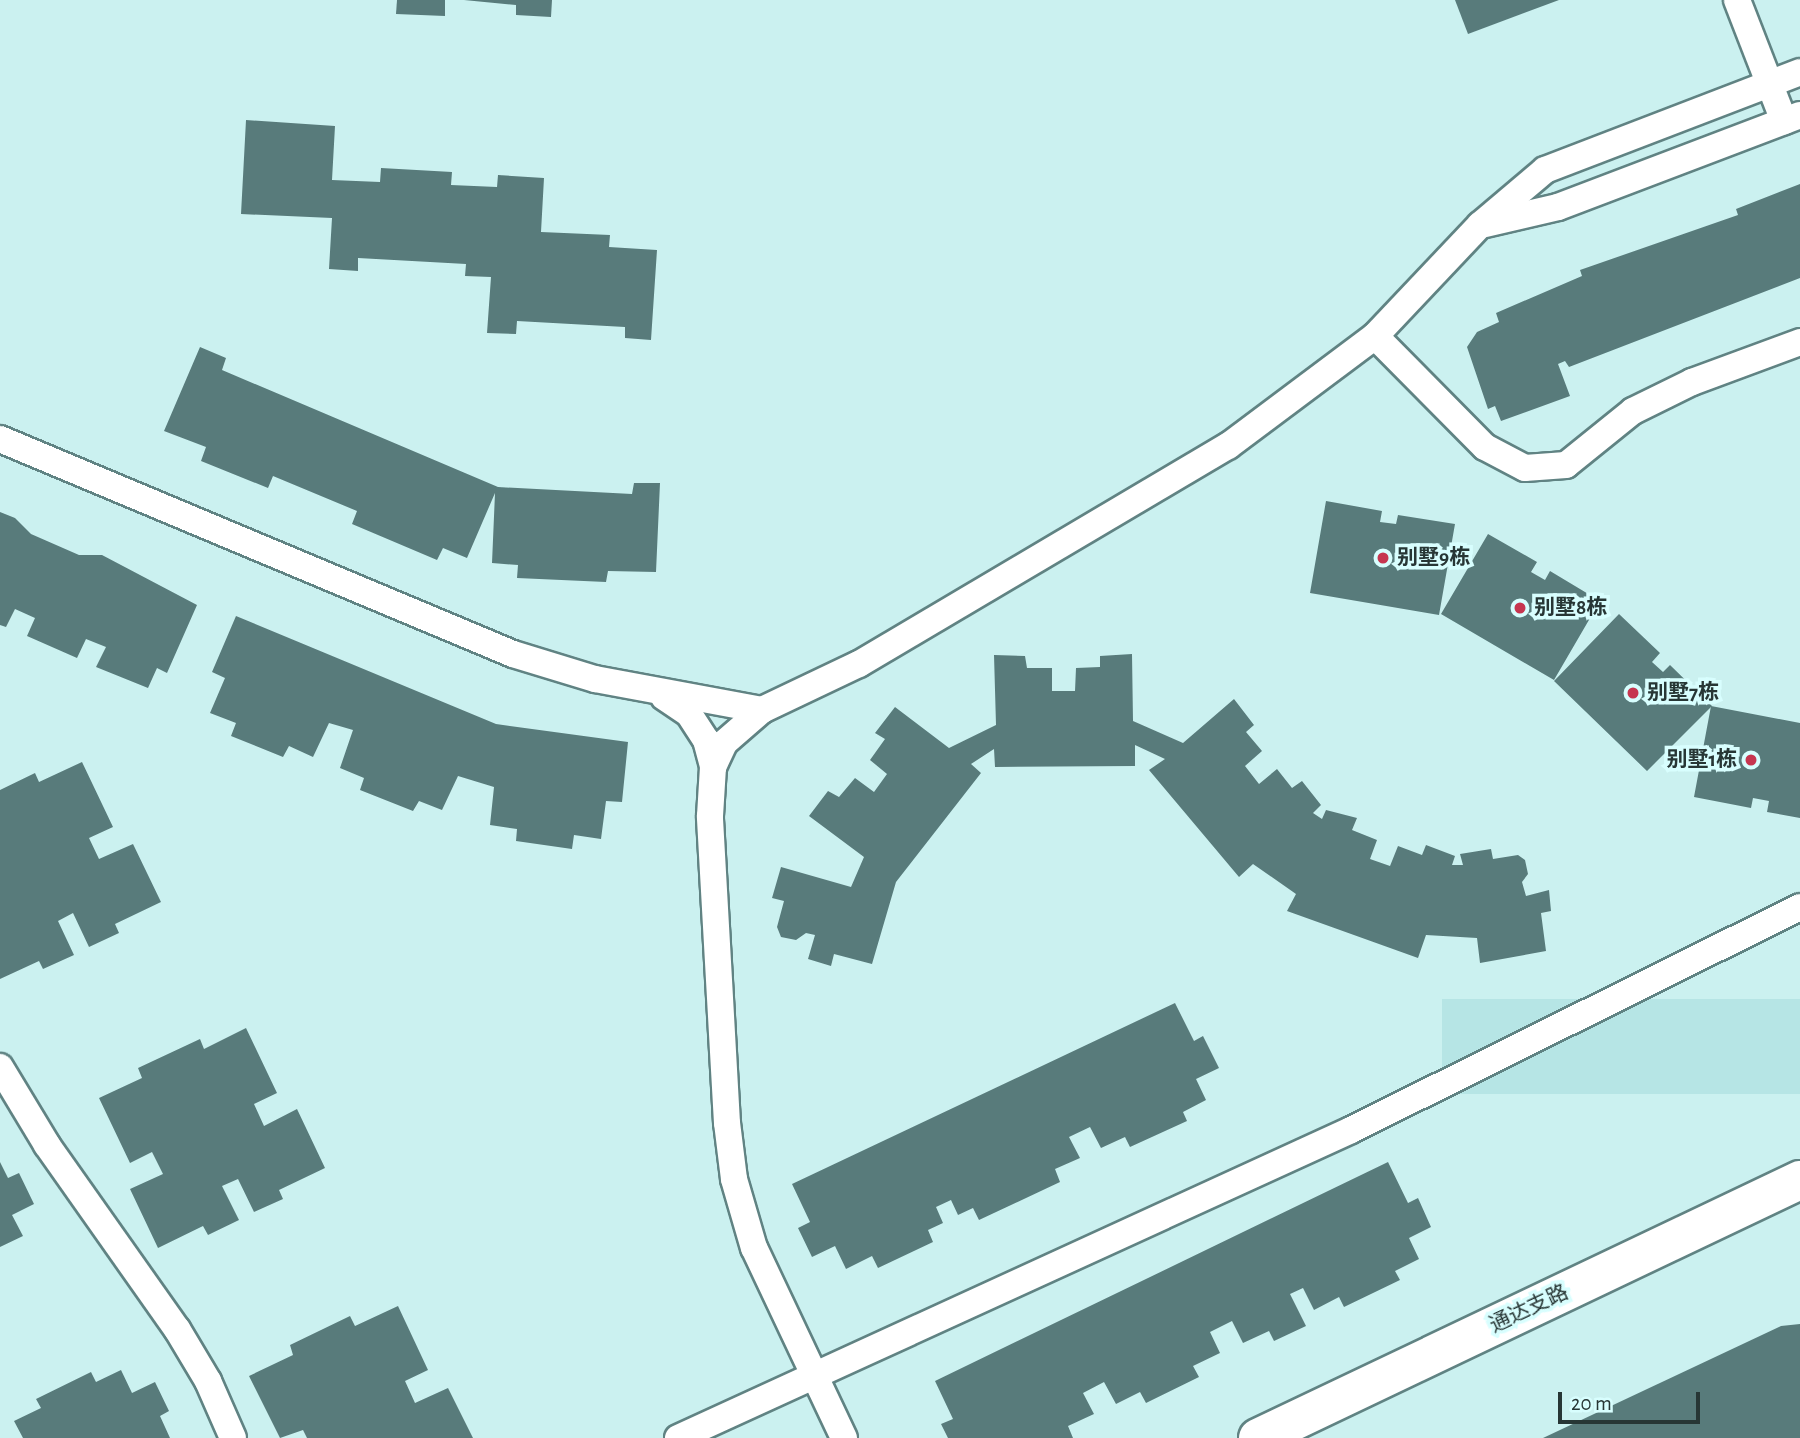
<!DOCTYPE html>
<meta charset="utf-8">
<style>
body{margin:0}
#map{position:relative;width:1800px;height:1438px;overflow:hidden;background:#cbf1f0;font-family:"Alegreya Sans","Noto Sans SC",sans-serif}
div>[style]{position:absolute}
[style*='--x']{left:calc(var(--x)*1px);top:calc(var(--y)*1px);width:calc(var(--w)*1px);rotate:calc(var(--a)*1deg)}
.built>*{inset:0;background:#b6e5e5;transform-origin:0 0}
.building>*{inset:0;background:#587b7b}
.roads{filter:drop-shadow(2px 0 #608383) drop-shadow(-2px 0 #608383) drop-shadow(0 2px #608383) drop-shadow(0 -2px #608383)}
.lane>*{height:26px;margin:-13px;padding:0 13px;transform-origin:13px;border-radius:13px;background:#fff}
.street>*{height:38px;margin:-19px;padding:0 19px;transform-origin:19px;border-radius:19px;background:#fff}
.dots>*{width:19px;height:19px;translate:-50% -50%;box-sizing:border-box;border:4px solid #d8fefe;border-radius:50%}
span{translate:-50% -50%;white-space:nowrap;text-align:center;line-height:1.15;-webkit-text-stroke:7px #d8fefe;paint-order:stroke}
.poi-label{font-size:21px;color:#273635;font-weight:700}
.left{translate:0 -50%;text-align:left}
.right{translate:-100% -50%;text-align:right}
.street-label{font-size:21px;color:#273635}
.scale{position:absolute;left:1558px;top:1392px;width:142px;height:32px;box-sizing:border-box;border:4px solid #273635;border-top:0;padding-left:9px;font-size:21px;line-height:24px;white-space:nowrap;color:#273635;-webkit-text-stroke:5px #d8fefe;paint-order:stroke}
</style>
<div id="map">
<div class="built">
<i style="left:1800px;top:999px;width:95px;height:358px;rotate:90deg"></i>
</div>
<div class="building">
<i style="clip-path:polygon(397px 0,445px 0,445px 16px,396px 14px)"></i>
<i style="clip-path:polygon(464px 0,552px 0,551px 17px,516px 15px,516px 5px)"></i>
<i style="clip-path:polygon(1455px 0,1559px 0,1468px 34px)"></i>
<i style="clip-path:polygon(246px 120px,335px 126px,332px 180px,380px 182px,381px 168px,452px 172px,451px 185px,497px 187px,498px 175px,544px 178px,541px 232px,610px 235px,609px 247px,657px 250px,651px 340px,625px 338px,625px 327px,517px 321px,516px 334px,487px 333px,491px 277px,465px 276px,466px 264px,358px 258px,358px 271px,329px 269px,332px 218px,241px 214px)"></i>
<i style="clip-path:polygon(1800px 184px,1800px 278px,1569px 367px,1565px 361px,1558px 364px,1570px 396px,1501px 421px,1495px 406px,1488px 409px,1467px 347px,1477px 332px,1499px 322px,1496px 313px,1582px 276px,1580px 270px,1738px 215px,1736px 209px)"></i>
<i style="clip-path:polygon(200px 347px,226px 358px,222px 370px,498px 487px,632px 494px,634px 483px,660px 483px,656px 572px,608px 571px,606px 582px,517px 578px,518px 565px,492px 563px,495px 493px,467px 558px,443px 548px,437px 560px,352px 524px,357px 511px,273px 476px,268px 488px,201px 461px,206px 447px,164px 431px)"></i>
<i style="clip-path:polygon(1326px 501px,1382px 511px,1380px 522px,1396px 524px,1398px 515px,1455px 524px,1439px 615px,1310px 593px)"></i>
<i style="clip-path:polygon(0 512px,15px 518px,31px 534px,79px 555px,102px 555px,197px 605px,167px 673px,157px 668px,148px 688px,96px 667px,106px 647px,86px 639px,77px 658px,27px 636px,35px 618px,15px 609px,6px 627px,0 625px)"></i>
<i style="clip-path:polygon(1488px 534px,1537px 562px,1531px 572px,1545px 580px,1550px 571px,1600px 601px,1554px 680px,1441px 614px)"></i>
<i style="clip-path:polygon(1619px 614px,1660px 653px,1652px 662px,1663px 672px,1670px 665px,1712px 706px,1647px 771px,1554px 681px)"></i>
<i style="clip-path:polygon(236px 616px,496px 724px,628px 742px,622px 802px,606px 801px,601px 839px,574px 835px,572px 849px,516px 841px,517px 829px,490px 825px,494px 787px,458px 776px,442px 810px,419px 801px,413px 811px,360px 790px,364px 778px,340px 768px,353px 730px,329px 723px,313px 757px,289px 746px,283px 757px,231px 736px,236px 723px,210px 713px,225px 678px,212px 672px)"></i>
<i style="clip-path:polygon(1132px 654px,1133px 721px,1183px 743px,1234px 699px,1254px 725px,1246px 732px,1262px 751px,1245px 766px,1259px 784px,1277px 769px,1292px 788px,1302px 781px,1321px 805px,1313px 813px,1322px 819px,1326px 810px,1357px 818px,1352px 830px,1377px 840px,1370px 859px,1390px 866px,1398px 846px,1422px 855px,1426px 845px,1455px 856px,1452px 865px,1463px 865px,1460px 854px,1491px 849px,1493px 859px,1518px 855px,1525px 860px,1528px 874px,1522px 882px,1526px 896px,1549px 890px,1551px 911px,1541px 913px,1546px 951px,1480px 963px,1477px 938px,1426px 935px,1418px 958px,1287px 911px,1296px 894px,1253px 864px,1239px 877px,1149px 770px,1165px 759px,1135px 745px,1135px 766px,995px 767px,994px 749px,971px 764px,981px 773px,896px 882px,872px 964px,834px 954px,831px 966px,808px 959px,815px 935px,806px 933px,796px 940px,781px 937px,777px 927px,784px 901px,772px 898px,781px 867px,851px 887px,864px 857px,809px 816px,828px 791px,839px 797px,855px 778px,874px 792px,887px 774px,870px 760px,885px 739px,875px 733px,895px 707px,949px 748px,996px 725px,994px 655px,1025px 656px,1027px 668px,1052px 668px,1052px 691px,1075px 691px,1076px 668px,1100px 667px,1100px 656px)"></i>
<i style="clip-path:polygon(1711px 706px,1800px 723px,1800px 818px,1767px 812px,1769px 801px,1753px 798px,1751px 808px,1694px 797px)"></i>
<i style="clip-path:polygon(82px 762px,113px 827px,89px 838px,99px 859px,133px 844px,161px 902px,115px 924px,119px 933px,89px 947px,73px 913px,58px 921px,74px 955px,43px 969px,39px 961px,0 979px,0 790px,35px 773px,39px 782px)"></i>
<i style="clip-path:polygon(1175px 1003px,1194px 1041px,1203px 1036px,1219px 1068px,1196px 1079px,1206px 1100px,1183px 1112px,1187px 1121px,1130px 1147px,1125px 1137px,1101px 1148px,1090px 1127px,1069px 1137px,1080px 1158px,1055px 1169px,1060px 1182px,979px 1220px,973px 1208px,958px 1215px,951px 1200px,936px 1207px,943px 1223px,928px 1230px,933px 1242px,878px 1268px,872px 1256px,846px 1269px,835px 1246px,812px 1257px,798px 1228px,810px 1222px,792px 1184px)"></i>
<i style="clip-path:polygon(246px 1028px,277px 1093px,254px 1104px,264px 1126px,297px 1109px,325px 1168px,279px 1190px,283px 1199px,254px 1212px,238px 1179px,222px 1186px,239px 1220px,208px 1235px,203px 1226px,158px 1248px,130px 1189px,163px 1174px,152px 1152px,130px 1163px,99px 1098px,142px 1078px,138px 1068px,200px 1039px,204px 1049px)"></i>
<i style="clip-path:polygon(0 1162px,8px 1178px,19px 1173px,34px 1204px,12px 1215px,23px 1236px,0 1247px)"></i>
<i style="clip-path:polygon(1388px 1162px,1408px 1203px,1418px 1198px,1431px 1227px,1409px 1238px,1419px 1259px,1395px 1271px,1400px 1280px,1344px 1307px,1339px 1297px,1314px 1310px,1303px 1288px,1290px 1294px,1306px 1326px,1274px 1341px,1269px 1331px,1243px 1343px,1232px 1321px,1210px 1332px,1220px 1353px,1193px 1366px,1199px 1377px,1146px 1403px,1140px 1392px,1116px 1404px,1104px 1382px,1083px 1393px,1094px 1414px,1068px 1426px,1073px 1438px,948px 1438px,941px 1424px,953px 1419px,935px 1381px)"></i>
<i style="clip-path:polygon(398px 1306px,428px 1370px,405px 1381px,415px 1403px,448px 1388px,473px 1438px,307px 1438px,303px 1430px,280px 1438px,249px 1376px,293px 1355px,290px 1345px,350px 1316px,355px 1326px)"></i>
<i style="clip-path:polygon(1800px 1324px,1800px 1438px,1543px 1438px,1781px 1326px)"></i>
<i style="clip-path:polygon(121px 1370px,132px 1393px,155px 1382px,169px 1411px,160px 1416px,170px 1438px,23px 1438px,14px 1421px,41px 1408px,36px 1399px,91px 1372px,96px 1382px)"></i>
</div>
<div class="roads">
<div class="lane">
<i style="--x:1737;--y:0;--w:130;--a:68.8"></i>
<i style="--x:1485;--y:224;--w:75;--a:-13.1"></i>
<i style="--x:1558;--y:207;--w:259;--a:-20.8"></i>
<i style="--x:1375;--y:336;--w:156;--a:45.3"></i>
<i style="--x:1485;--y:447;--w:45;--a:27.7"></i>
<i style="--x:1525;--y:468;--w:41;--a:-4.2"></i>
<i style="--x:1566;--y:465;--w:86;--a:-38.9"></i>
<i style="--x:1633;--y:411;--w:66;--a:-26.2"></i>
<i style="--x:1692;--y:382;--w:115;--a:-20.3"></i>
<i style="--x:0;--y:439;--w:556;--a:22.74"></i>
<i style="--x:513;--y:654;--w:86;--a:17"></i>
<i style="--x:595;--y:679;--w:170;--a:10.5"></i>
<i style="--x:664;--y:697;--w:30;--a:34"></i>
<i style="--x:689;--y:714;--w:31;--a:57"></i>
<i style="--x:706;--y:740;--w:28;--a:75"></i>
<i style="--x:0;--y:1067;--w:91;--a:58.9"></i>
<i style="--x:47;--y:1145;--w:225;--a:54.8"></i>
<i style="--x:177;--y:1329;--w:61;--a:59.2"></i>
<i style="--x:208;--y:1381;--w:62;--a:66.3"></i>
<i style="--x:678;--y:1438;--w:740;--a:-24.59"></i>
<i style="--x:1351;--y:1130;--w:501;--a:-26.41"></i>
<i style="--x:844;--y:1438;--w:210;--a:-115.3"></i>
<i style="--x:754;--y:1248;--w:72;--a:-106.2"></i>
<i style="--x:734;--y:1179;--w:56;--a:-97.1"></i>
<i style="--x:727;--y:1123;--w:307;--a:-93.2"></i>
<i style="--x:710;--y:816;--w:49;--a:-86.5"></i>
<i style="--x:713;--y:767;--w:26;--a:-65"></i>
<i style="--x:724;--y:743;--w:50;--a:-41"></i>
<i style="--x:762;--y:710;--w:107;--a:-25.4"></i>
<i style="--x:859;--y:664;--w:429;--a:-30.6"></i>
<i style="--x:1228;--y:446;--w:184;--a:-36.8"></i>
<i style="--x:1375;--y:336;--w:153;--a:-46.6"></i>
<i style="--x:1480;--y:225;--w:85;--a:-40.2"></i>
<i style="--x:1545;--y:170;--w:273;--a:-21"></i>
</div>
<div class="street">
<i style="--x:1258;--y:1438;--w:600;--a:-25.46"></i>
</div>
</div>
<div class="dots">
<i style="left:1383px;top:558px;background:#c63650"></i>
<i style="left:1520px;top:608px;background:#c63650"></i>
<i style="left:1633px;top:693px;background:#c63650"></i>
<i style="left:1751px;top:760px;background:#c63650"></i>
</div>
<div class="poi-label">
<span class="left" style="left:1397px;top:558px">别墅9栋</span>
<span class="left" style="left:1534px;top:608px">别墅8栋</span>
<span class="left" style="left:1647px;top:693px">别墅7栋</span>
<span class="right" style="left:1737px;top:760px">别墅1栋</span>
</div>
<div class="street-label">
<span style="left:1529px;top:1309px;rotate:-25deg">通达支路</span>
</div>
<div class="scale">20 m</div>
</div>
